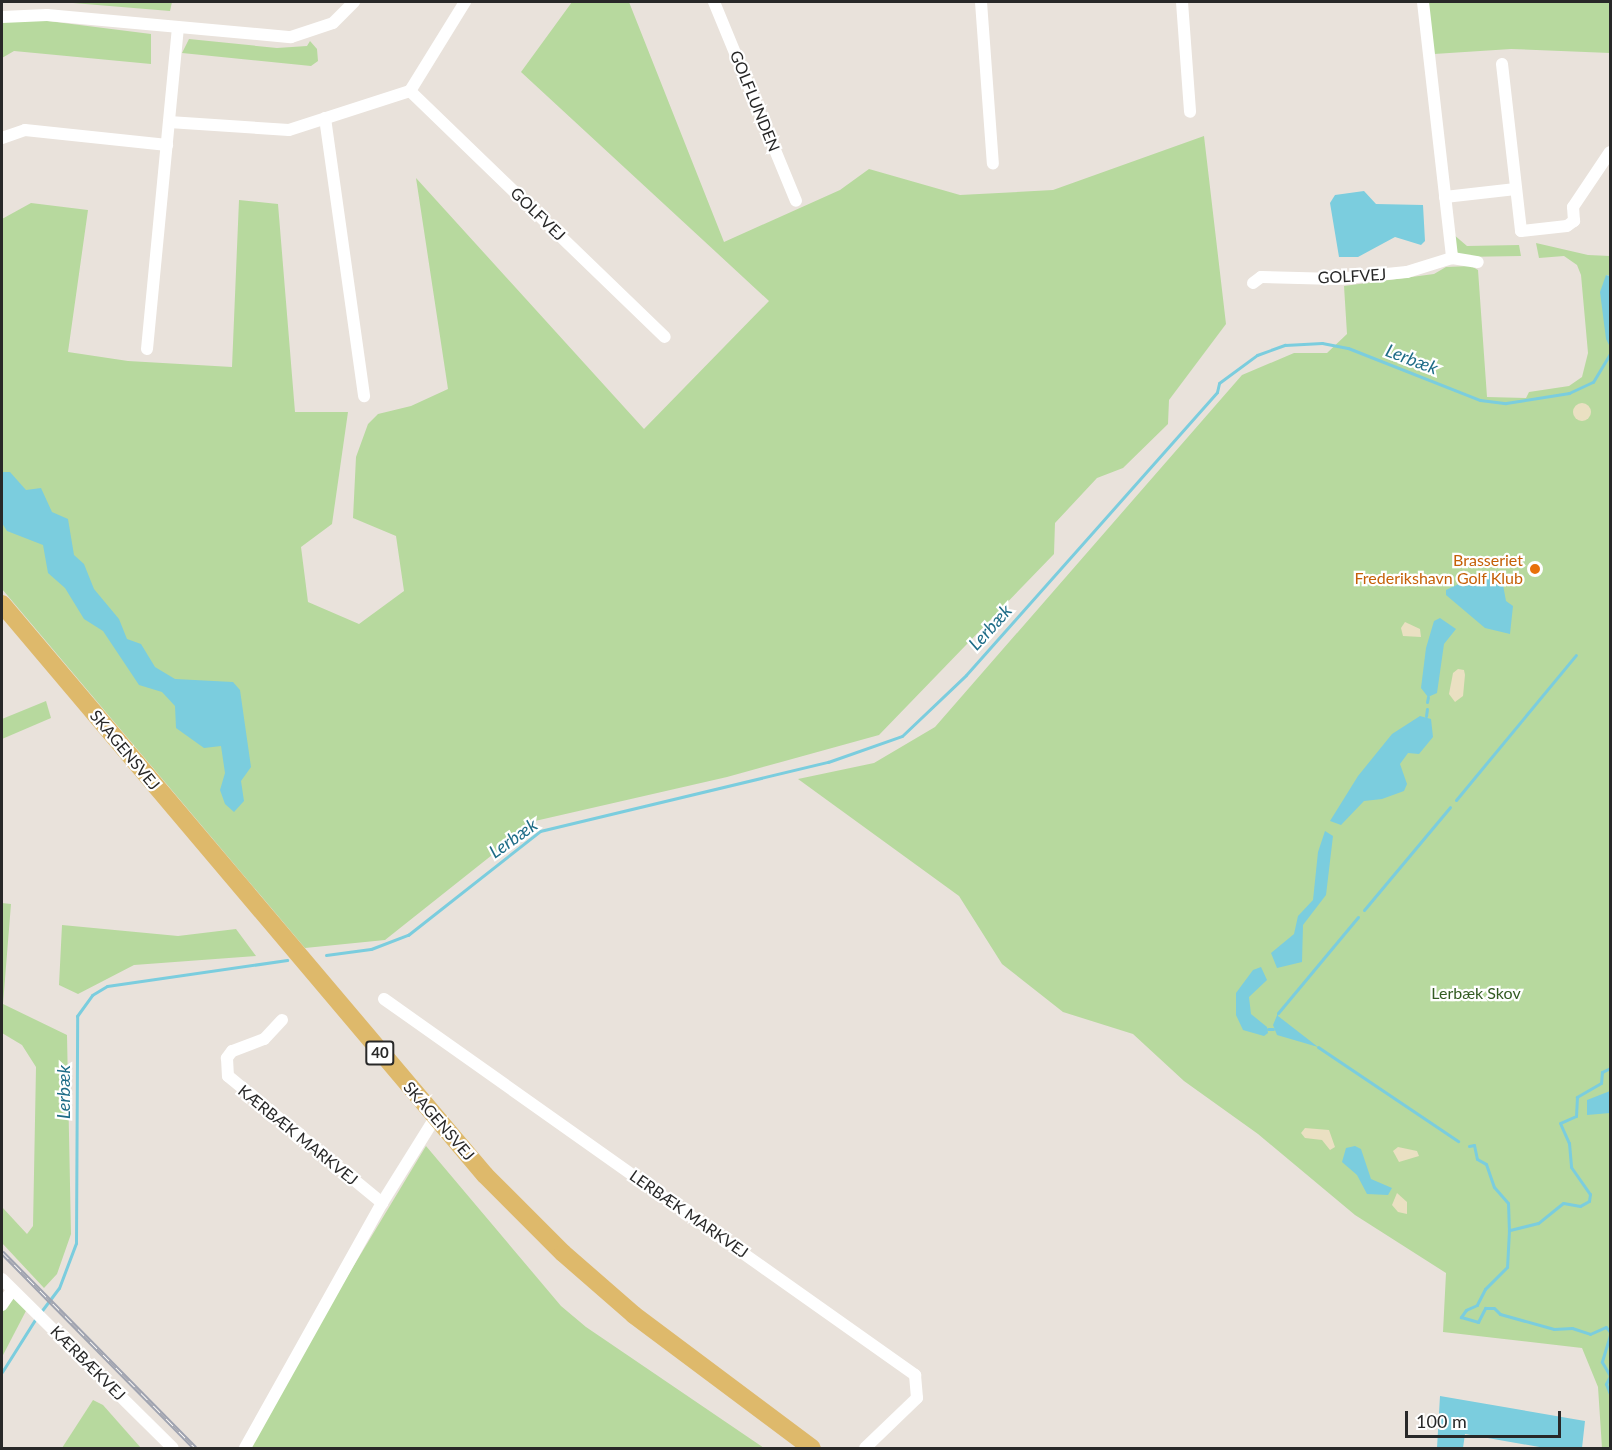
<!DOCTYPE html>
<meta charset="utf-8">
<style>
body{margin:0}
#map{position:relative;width:1612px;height:1450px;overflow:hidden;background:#e9e2db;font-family:Lato,sans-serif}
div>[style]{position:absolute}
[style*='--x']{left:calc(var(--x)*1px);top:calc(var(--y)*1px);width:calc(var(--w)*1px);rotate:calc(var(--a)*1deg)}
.green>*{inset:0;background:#b7d99e}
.sand>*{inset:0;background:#eae0c2}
.round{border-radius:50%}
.water>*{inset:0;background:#7bcdde}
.stream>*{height:3px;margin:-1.5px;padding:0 1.5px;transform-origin:1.5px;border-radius:1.5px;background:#7bcdde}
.street>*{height:12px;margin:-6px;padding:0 6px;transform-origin:6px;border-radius:6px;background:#fff}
.primary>*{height:18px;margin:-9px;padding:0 9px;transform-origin:9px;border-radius:9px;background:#deb96b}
.rail>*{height:5px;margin-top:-2.5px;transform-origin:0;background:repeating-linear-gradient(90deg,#fff 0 9px,#9fa3b0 0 18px);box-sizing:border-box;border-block:2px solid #9fa3b0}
.dots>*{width:16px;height:16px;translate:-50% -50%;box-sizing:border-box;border:3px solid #fff;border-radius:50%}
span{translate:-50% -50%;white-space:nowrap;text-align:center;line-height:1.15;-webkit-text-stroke:4.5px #fff;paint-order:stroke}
.shield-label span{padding:2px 4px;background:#fff;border:2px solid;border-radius:4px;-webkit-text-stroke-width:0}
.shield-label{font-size:15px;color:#282828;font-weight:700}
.street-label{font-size:16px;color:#282828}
.food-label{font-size:16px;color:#c56008}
.right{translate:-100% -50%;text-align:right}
.park-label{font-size:16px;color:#335b22}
.water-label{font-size:18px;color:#1e6c87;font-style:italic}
.frame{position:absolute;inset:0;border:3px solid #282828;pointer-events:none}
.scale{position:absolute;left:1405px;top:1411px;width:156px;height:27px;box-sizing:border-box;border:3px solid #282828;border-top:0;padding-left:8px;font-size:18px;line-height:21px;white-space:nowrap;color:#282828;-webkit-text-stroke:4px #fff;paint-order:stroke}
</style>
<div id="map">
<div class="green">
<i style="clip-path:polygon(61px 2px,172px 2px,170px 11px)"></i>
<i style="clip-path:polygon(572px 2px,629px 2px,724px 242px,840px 190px,869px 169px,960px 195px,1053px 190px,1204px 136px,1226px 324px,1169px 400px,1168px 424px,1123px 468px,1097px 478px,1055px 523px,1054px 554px,879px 735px,727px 777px,535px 821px,385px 940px,305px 948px,2px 589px,2px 219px,31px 203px,88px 210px,68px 352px,128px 361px,232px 367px,239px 200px,278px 204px,295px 412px,348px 412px,332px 524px,301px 547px,308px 602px,359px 624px,404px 591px,396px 536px,353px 518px,356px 457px,368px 424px,378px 414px,411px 406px,448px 389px,416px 178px,644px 429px,769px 301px,521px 72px)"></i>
<i style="clip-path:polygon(1428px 2px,1610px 2px,1610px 53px,1511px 49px,1434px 54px)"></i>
<i style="clip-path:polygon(24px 18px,151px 34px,151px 64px,14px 51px,2px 58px,2px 20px)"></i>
<i style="clip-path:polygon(189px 39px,277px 48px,307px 46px,310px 41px,317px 49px,318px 61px,311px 66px,182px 53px)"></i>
<i style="clip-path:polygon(1453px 234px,1467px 246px,1519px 245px,1521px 256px,1461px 257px,1456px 251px)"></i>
<i style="clip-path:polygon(1536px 243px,1588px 255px,1610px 256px,1610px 276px,1606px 275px,1610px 347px,1610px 1448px,1602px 1448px,1598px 1387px,1582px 1348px,1443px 1332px,1446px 1273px,1355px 1215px,1258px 1134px,1184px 1081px,1133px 1034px,1063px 1012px,1002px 964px,959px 896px,798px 779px,874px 763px,935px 727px,1242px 375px,1294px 353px,1327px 353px,1347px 334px,1344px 286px,1434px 274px,1446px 267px,1471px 266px,1478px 270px,1487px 397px,1526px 398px,1529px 392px,1569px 386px,1582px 377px,1588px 353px,1581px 275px,1577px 265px,1564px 256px,1539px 258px)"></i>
<i style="clip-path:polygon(46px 701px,51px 718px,2px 739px,2px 719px)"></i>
<i style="clip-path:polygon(2px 903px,11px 904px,3px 1004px,67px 1035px,71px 1234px,57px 1274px,44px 1288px,2px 1243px,2px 1207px,27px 1234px,33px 1226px,36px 1067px,22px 1045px,2px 1033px)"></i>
<i style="clip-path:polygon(62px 925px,178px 936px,236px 929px,256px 956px,134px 965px,78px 994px,59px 985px)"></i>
<i style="clip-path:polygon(426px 1146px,561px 1306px,586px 1327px,764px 1448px,250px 1448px,292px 1368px)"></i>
<i style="clip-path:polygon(13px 1298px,28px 1307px,2px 1357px,2px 1312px)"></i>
<i style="clip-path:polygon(93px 1400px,103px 1405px,141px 1448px,62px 1448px)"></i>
</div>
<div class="sand">
<i class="round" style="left:1573px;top:403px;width:18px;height:18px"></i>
<i style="clip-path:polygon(1405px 622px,1420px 629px,1421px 637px,1403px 636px,1401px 628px)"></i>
<i style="clip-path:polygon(1458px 669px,1464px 670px,1465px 675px,1463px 696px,1455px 702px,1449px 694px,1453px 673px)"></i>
<i style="clip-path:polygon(1305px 1128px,1329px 1130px,1335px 1147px,1330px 1150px,1322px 1140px,1305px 1138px,1301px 1133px)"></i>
<i style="clip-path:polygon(1398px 1147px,1417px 1151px,1419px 1156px,1399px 1162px,1393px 1151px)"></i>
<i style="clip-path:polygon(1397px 1193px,1407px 1202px,1407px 1214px,1398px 1212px,1392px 1205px)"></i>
</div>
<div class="water">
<i style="clip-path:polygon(1364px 191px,1376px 204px,1423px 205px,1425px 241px,1421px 245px,1395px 237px,1358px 257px,1339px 257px,1330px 203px,1335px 195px)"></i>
<i style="clip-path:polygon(1606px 275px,1610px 276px,1610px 347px,1606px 339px,1600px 292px)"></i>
<i style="clip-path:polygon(2px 472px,10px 472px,26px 490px,41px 488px,52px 512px,68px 519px,74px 555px,84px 564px,94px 589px,119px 619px,127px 639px,141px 644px,155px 667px,175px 679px,233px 682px,240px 690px,251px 767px,241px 781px,244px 801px,234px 812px,225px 804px,220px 790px,225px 773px,221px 746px,204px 748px,176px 728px,175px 706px,162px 692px,139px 685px,103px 631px,84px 619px,65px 588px,48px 573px,43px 545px,7px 531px,2px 523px)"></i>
<i style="clip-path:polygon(1495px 572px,1501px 574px,1506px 601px,1513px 606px,1510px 634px,1485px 628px,1446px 595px,1446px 590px,1471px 578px)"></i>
<i style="clip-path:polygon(1440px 618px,1456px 629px,1444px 644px,1437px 693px,1428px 697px,1421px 688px,1426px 648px,1434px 621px)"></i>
<i style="clip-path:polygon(1420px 716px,1431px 719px,1433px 737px,1419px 754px,1408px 753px,1400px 764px,1407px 784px,1404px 791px,1382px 799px,1364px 801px,1341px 825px,1330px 821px,1358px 776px,1392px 734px)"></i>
<i style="clip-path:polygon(1325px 831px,1333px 836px,1326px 895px,1303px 925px,1302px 962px,1277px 968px,1271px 953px,1294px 934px,1298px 916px,1313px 900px,1318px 852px)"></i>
<i style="clip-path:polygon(1261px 967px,1267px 980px,1249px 997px,1251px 1014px,1267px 1027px,1268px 1033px,1264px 1036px,1243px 1030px,1236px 1015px,1236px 993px,1253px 970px)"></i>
<i style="clip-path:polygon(1278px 1013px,1278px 1016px,1318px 1047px,1277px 1035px,1273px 1025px)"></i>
<i style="clip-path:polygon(1610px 1091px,1610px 1113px,1587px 1115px,1587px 1100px)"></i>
<i style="clip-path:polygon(1355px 1146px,1361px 1149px,1371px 1179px,1392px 1188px,1388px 1195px,1367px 1194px,1357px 1175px,1342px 1162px,1346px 1148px)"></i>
<i style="clip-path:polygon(1440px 1396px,1585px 1421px,1582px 1448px,1545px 1448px,1465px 1434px,1463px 1448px,1437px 1448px)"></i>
</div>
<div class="stream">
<i style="--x:1427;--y:702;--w:5;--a:-79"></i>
<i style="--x:1426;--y:716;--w:7;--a:-82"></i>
<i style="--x:1456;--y:800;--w:188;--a:-50.4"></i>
<i style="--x:1364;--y:910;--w:134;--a:-50.1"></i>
<i style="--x:326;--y:955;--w:45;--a:-7.6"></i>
<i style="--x:371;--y:949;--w:40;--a:-21"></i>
<i style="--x:408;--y:935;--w:168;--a:-38.2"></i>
<i style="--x:540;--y:831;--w:296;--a:-13.5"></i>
<i style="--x:828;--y:762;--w:78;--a:-19.4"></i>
<i style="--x:902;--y:736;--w:88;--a:-43.6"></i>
<i style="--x:966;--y:675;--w:378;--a:-48.4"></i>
<i style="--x:1217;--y:392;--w:9;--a:-77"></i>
<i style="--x:1219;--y:383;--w:47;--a:-36.4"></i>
<i style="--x:1257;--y:355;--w:30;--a:-20"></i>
<i style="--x:1285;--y:345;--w:37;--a:-3"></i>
<i style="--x:1322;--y:343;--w:26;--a:11"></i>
<i style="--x:1348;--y:348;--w:142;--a:21.5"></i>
<i style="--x:1480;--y:400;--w:26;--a:7"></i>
<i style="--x:1506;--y:403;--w:64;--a:-9"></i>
<i style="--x:1569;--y:393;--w:26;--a:-25"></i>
<i style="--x:1593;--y:382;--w:33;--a:-59"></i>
<i style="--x:1278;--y:1013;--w:125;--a:-50.2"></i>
<i style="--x:1268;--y:1029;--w:5;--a:0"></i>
<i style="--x:1318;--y:1047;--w:169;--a:33.9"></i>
<i style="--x:1610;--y:1068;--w:9;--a:153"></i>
<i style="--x:1602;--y:1072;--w:11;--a:95"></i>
<i style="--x:1601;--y:1083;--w:28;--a:150"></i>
<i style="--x:1577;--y:1097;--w:19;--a:93"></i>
<i style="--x:1576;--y:1116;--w:17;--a:156"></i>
<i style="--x:1560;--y:1123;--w:22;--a:66"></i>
<i style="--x:1569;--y:1143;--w:24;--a:85"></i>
<i style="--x:1571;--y:1167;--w:33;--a:55"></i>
<i style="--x:1590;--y:1194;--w:7;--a:98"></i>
<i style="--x:1589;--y:1201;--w:10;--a:151"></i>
<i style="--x:1580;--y:1206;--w:17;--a:-170"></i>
<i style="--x:1563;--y:1203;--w:32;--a:141"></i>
<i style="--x:1538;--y:1223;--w:30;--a:166"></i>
<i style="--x:1509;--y:1230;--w:37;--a:93"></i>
<i style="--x:1507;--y:1267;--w:31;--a:135"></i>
<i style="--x:1485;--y:1289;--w:18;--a:117"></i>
<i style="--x:1477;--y:1305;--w:12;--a:156"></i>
<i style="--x:1466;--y:1310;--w:9;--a:126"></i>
<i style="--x:1461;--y:1317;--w:18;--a:16"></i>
<i style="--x:1478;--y:1322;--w:16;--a:-63"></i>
<i style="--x:1485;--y:1308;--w:9;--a:0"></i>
<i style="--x:1494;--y:1308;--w:8;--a:45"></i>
<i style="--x:1500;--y:1314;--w:56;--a:15.5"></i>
<i style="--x:1554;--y:1329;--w:18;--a:-3"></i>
<i style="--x:1572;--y:1328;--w:19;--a:18"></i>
<i style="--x:1590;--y:1334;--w:17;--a:-24"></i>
<i style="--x:1606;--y:1327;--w:6;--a:51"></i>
<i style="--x:1469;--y:1146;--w:5;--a:-11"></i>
<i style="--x:1474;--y:1145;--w:14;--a:78"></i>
<i style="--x:1477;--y:1159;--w:10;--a:29"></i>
<i style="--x:1486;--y:1164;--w:24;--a:71"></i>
<i style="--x:1494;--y:1187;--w:21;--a:49"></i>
<i style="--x:1508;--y:1203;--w:27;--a:88"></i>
<i style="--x:40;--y:1313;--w:31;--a:-53"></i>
<i style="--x:59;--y:1288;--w:48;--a:-69.3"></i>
<i style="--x:76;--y:1243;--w:227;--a:-89.7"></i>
<i style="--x:77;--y:1016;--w:26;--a:-54"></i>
<i style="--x:92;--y:995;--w:17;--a:-31"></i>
<i style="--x:107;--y:986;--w:182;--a:-8.2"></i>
<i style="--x:1610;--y:1335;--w:28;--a:107"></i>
<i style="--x:1602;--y:1362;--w:16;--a:60"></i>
<i style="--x:1610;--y:1376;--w:9;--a:117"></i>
<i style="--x:1606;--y:1384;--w:11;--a:68"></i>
<i style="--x:2;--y:1372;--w:64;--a:-57.8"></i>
<i style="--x:1610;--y:1411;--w:9;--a:90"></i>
</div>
<div class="street">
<i style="--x:714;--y:2;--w:215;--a:67.6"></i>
<i style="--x:981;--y:2;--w:162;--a:85.8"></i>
<i style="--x:1182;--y:2;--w:110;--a:85.8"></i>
<i style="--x:1423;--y:2;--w:258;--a:83.5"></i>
<i style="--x:1452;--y:258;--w:26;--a:9"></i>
<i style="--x:2;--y:17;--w:45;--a:-2.5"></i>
<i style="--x:47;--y:15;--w:245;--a:5.2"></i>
<i style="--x:291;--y:37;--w:44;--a:-18.4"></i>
<i style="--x:333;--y:23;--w:30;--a:-45"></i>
<i style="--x:1502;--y:64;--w:168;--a:83.5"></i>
<i style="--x:1521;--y:231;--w:46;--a:-6.2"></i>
<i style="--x:1567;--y:226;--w:9;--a:-36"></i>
<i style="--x:1574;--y:221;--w:14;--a:-94"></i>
<i style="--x:1573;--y:207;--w:66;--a:-56.1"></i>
<i style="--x:410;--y:91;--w:354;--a:44"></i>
<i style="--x:325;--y:118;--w:281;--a:82"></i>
<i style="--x:169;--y:122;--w:120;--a:3.8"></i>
<i style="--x:289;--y:130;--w:127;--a:-17.9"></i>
<i style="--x:410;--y:91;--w:105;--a:-58.3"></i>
<i style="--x:2;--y:138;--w:24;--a:-19"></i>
<i style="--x:25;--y:130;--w:143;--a:6"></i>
<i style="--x:1445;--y:197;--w:71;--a:-6.4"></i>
<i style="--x:1253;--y:283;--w:10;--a:-37"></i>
<i style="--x:1261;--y:277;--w:76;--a:1.5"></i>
<i style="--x:1337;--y:279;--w:70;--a:-5.7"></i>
<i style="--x:1407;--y:272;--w:47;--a:-17.3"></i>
<i style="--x:147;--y:349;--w:322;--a:-84.5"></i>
<i style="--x:384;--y:999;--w:651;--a:35.3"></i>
<i style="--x:915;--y:1375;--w:23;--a:85"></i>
<i style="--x:917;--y:1398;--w:72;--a:136.1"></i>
<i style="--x:282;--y:1020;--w:26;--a:133"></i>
<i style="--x:264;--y:1039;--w:34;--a:159"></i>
<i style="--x:232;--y:1051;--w:9;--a:126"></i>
<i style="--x:227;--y:1058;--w:18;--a:87"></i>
<i style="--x:228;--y:1076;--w:200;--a:39.5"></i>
<i style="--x:2;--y:1279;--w:240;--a:44.7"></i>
<i style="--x:2;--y:1305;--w:18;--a:-56"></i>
<i style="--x:245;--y:1448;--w:281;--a:-60.8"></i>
<i style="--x:382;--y:1203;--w:100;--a:-58.1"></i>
</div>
<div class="primary">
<i style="--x:2;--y:604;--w:748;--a:49.77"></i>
<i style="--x:485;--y:1175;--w:110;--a:45"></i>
<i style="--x:563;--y:1253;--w:94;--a:41.1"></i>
<i style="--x:634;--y:1315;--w:222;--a:36.8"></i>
</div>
<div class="rail">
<i style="--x:2;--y:1252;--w:275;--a:45.4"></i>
</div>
<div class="dots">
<i style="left:1535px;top:569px;background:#e8710a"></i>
</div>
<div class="shield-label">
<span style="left:380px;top:1053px">40</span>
</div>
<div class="street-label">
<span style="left:755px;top:101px;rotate:68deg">GOLFLUNDEN</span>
<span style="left:538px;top:214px;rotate:44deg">GOLFVEJ</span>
<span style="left:1352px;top:276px;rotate:-3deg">GOLFVEJ</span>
<span style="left:125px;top:750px;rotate:50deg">SKAGENSVEJ</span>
<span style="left:439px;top:1121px;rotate:49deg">SKAGENSVEJ</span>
<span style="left:298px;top:1135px;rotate:39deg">KÆRBÆK MARKVEJ</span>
<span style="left:689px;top:1214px;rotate:35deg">LERBÆK MARKVEJ</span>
<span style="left:88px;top:1363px;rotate:45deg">KÆRBÆKVEJ</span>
</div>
<div class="food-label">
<span class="right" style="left:1523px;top:569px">Brasseriet<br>Frederikshavn Golf Klub</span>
</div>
<div class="park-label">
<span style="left:1476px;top:993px">Lerbæk Skov</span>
</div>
<div class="water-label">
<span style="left:1412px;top:359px;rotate:21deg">Lerbæk</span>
<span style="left:990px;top:627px;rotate:-48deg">Lerbæk</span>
<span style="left:513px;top:838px;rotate:-35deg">Lerbæk</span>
<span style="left:63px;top:1092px;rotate:-90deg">Lerbæk</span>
</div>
<div class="frame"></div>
<div class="scale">100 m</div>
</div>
